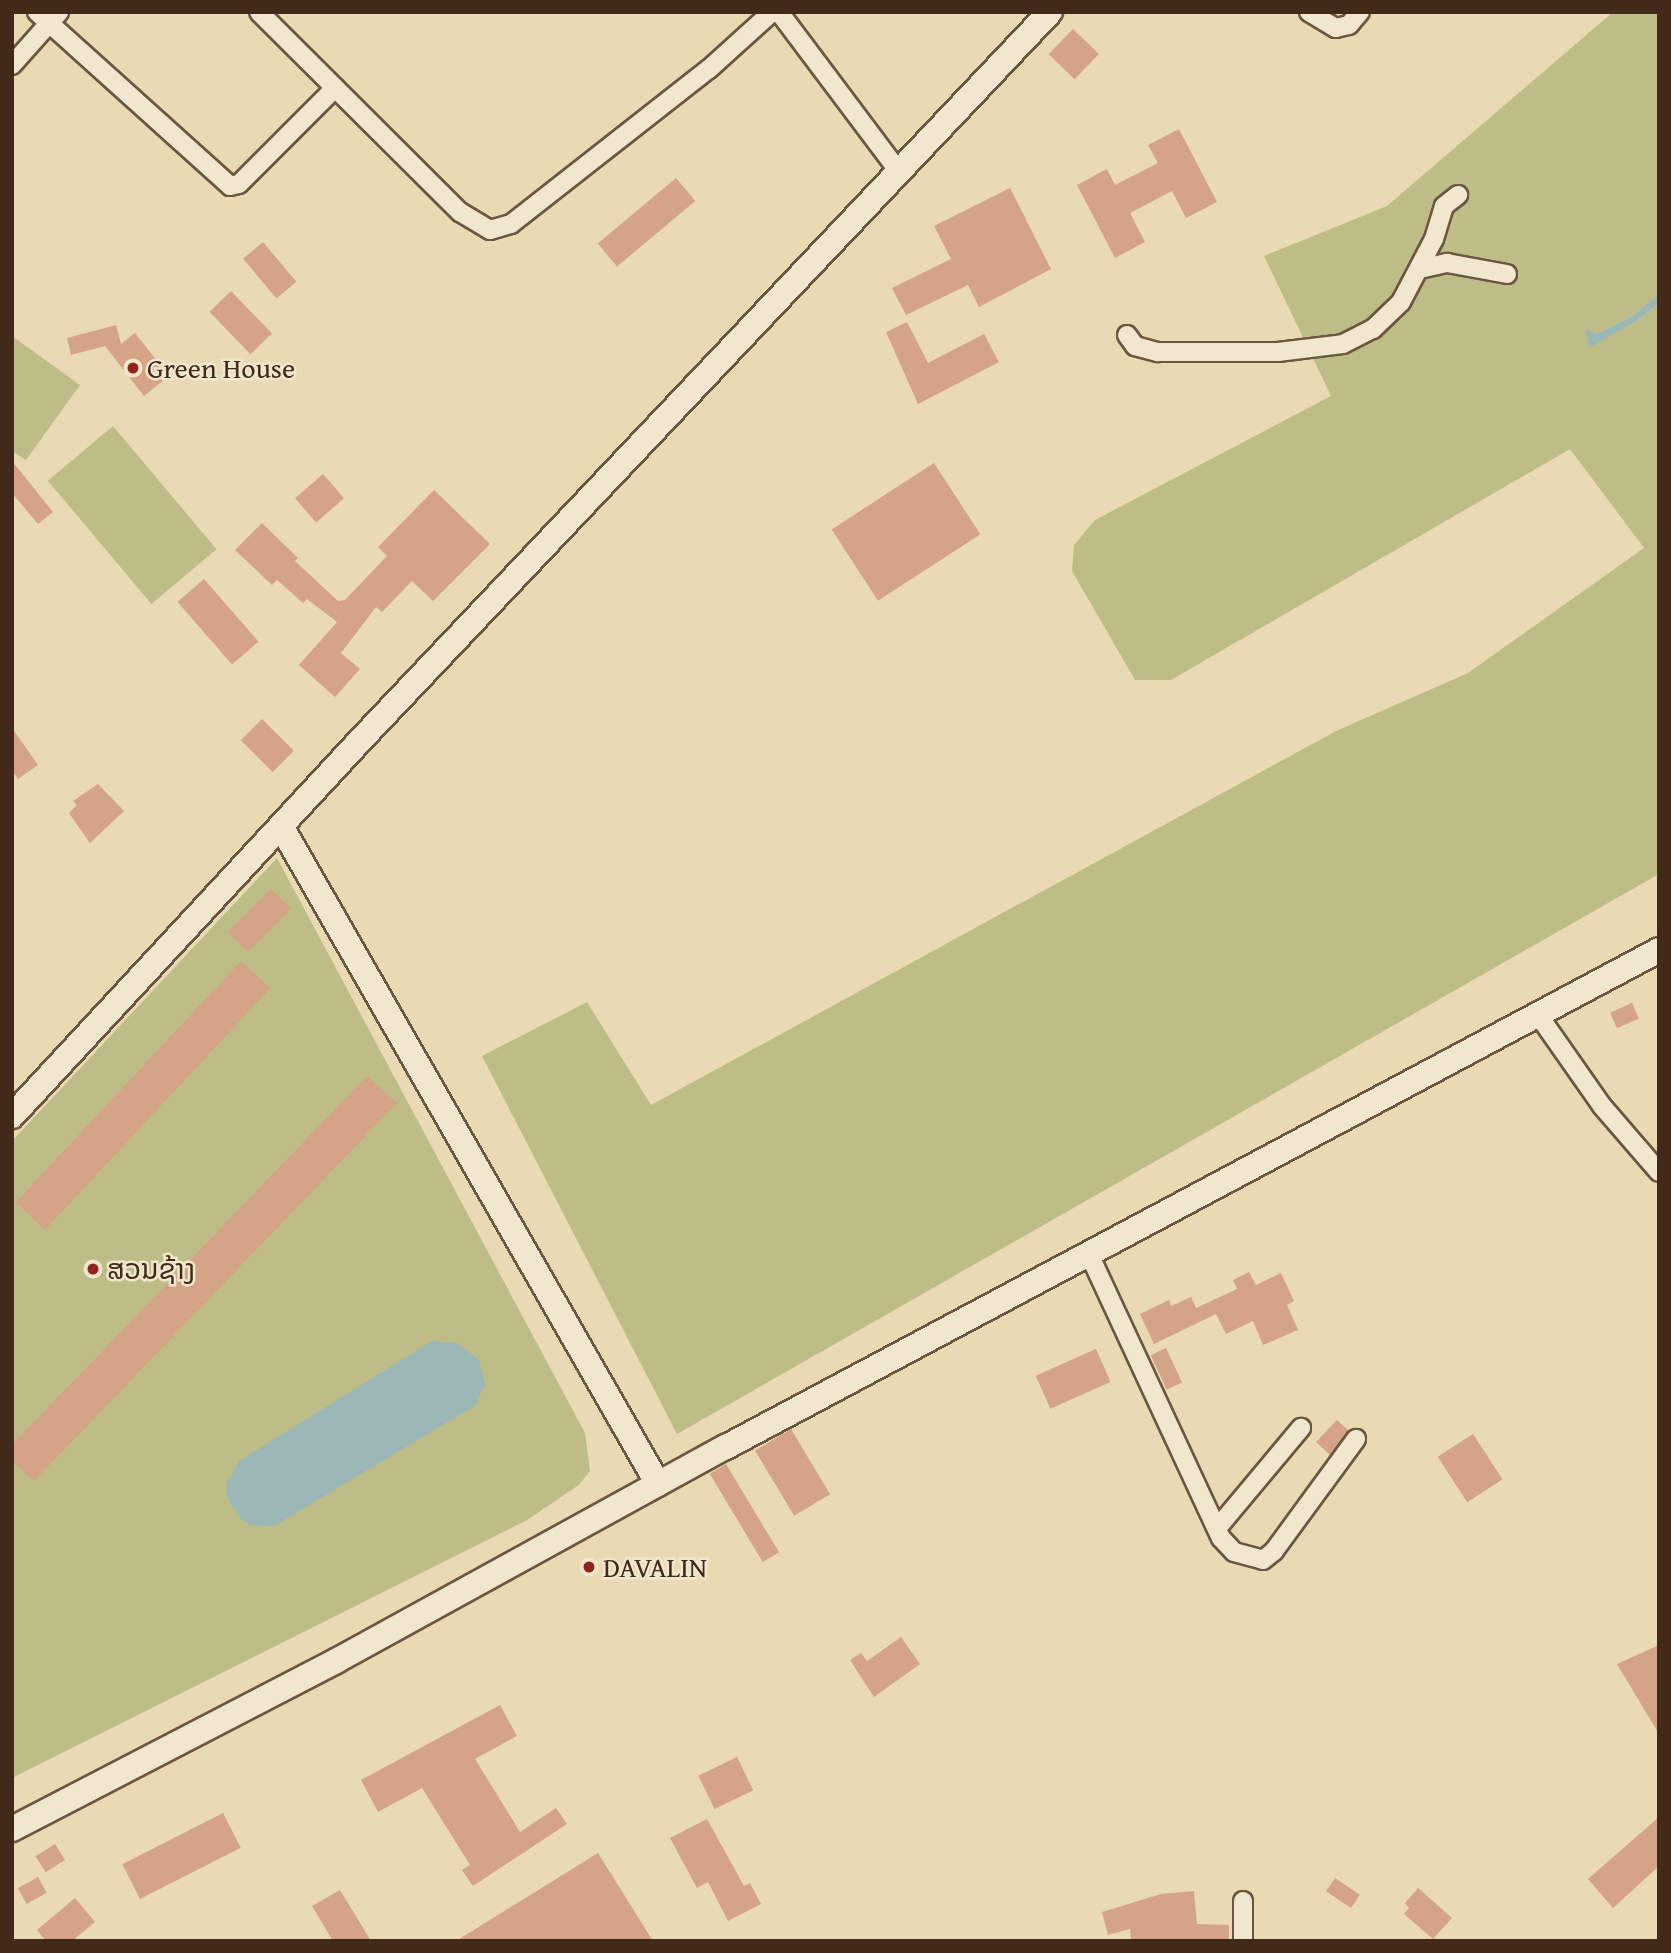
<!DOCTYPE html>
<meta charset="utf-8">
<style>
body{margin:0}
#map{position:relative;width:1671px;height:1953px;overflow:hidden;background:#e9dab4;font-family:"Gentium Book Plus","Noto Sans Lao",serif}
div>[style]{position:absolute}
[style*='--x']{left:calc(var(--x)*1px);top:calc(var(--y)*1px);width:calc(var(--w)*1px);rotate:calc(var(--a)*1deg)}
.green>*{inset:0;background:#bebd87;transform-origin:0 0}
.water>*{inset:0;background:#9bb8b7}
.building>*{inset:0;background:#d5a385;transform-origin:0 0}
.roads{filter:drop-shadow(2px 0 #6b5640) drop-shadow(-2px 0 #6b5640) drop-shadow(0 2px #6b5640) drop-shadow(0 -2px #6b5640)}
.street>*{height:18px;margin:-9px;padding:0 9px;transform-origin:9px;border-radius:9px;background:#f1e7ce}
.secondary>*{height:24px;margin:-12px;padding:0 12px;transform-origin:12px;border-radius:12px;background:#f1e7ce}
.dots>*{width:19px;height:19px;translate:-50% -50%;box-sizing:border-box;border:4px solid #f1e7ce;border-radius:50%}
span{translate:-50% -50%;white-space:nowrap;text-align:center;line-height:1.15;-webkit-text-stroke:5px #f1e7ce;paint-order:stroke}
.poi-label{font-size:28px;color:#412a19}
.left{translate:0 -50%;text-align:left}
.frame{position:absolute;inset:0;border:14px solid #412a19;pointer-events:none}
</style>
<div id="map">
<div class="green">
<i style="clip-path:polygon(1613px 12px,1659px 12px,1659px 294px,1634px 315px,1596px 334px,1587px 330px,1589px 347px,1638px 320px,1659px 303px,1659px 874px,677px 1434px,482px 1056px,587px 1002px,651px 1105px,1336px 731px,1468px 673px,1644px 548px,1570px 449px,1171px 680px,1135px 680px,1072px 571px,1074px 545px,1095px 520px,1331px 396px,1264px 256px,1387px 206px)"></i>
<i style="clip-path:polygon(12px 336px,80px 385px,26px 460px,12px 451px)"></i>
<i style="left:113px;top:426px;width:161px;height:85px;rotate:50deg"></i>
<i style="clip-path:polygon(277px 858px,585px 1433px,590px 1471px,579px 1485px,527px 1520px,12px 1778px,12px 1141px)"></i>
</div>
<div class="water">
<i style="clip-path:polygon(1659px 294px,1659px 303px,1638px 320px,1589px 348px,1586px 329px,1596px 334px,1634px 315px)"></i>
<i style="clip-path:polygon(432px 1341px,458px 1343px,479px 1360px,485px 1383px,476px 1405px,274px 1526px,250px 1525px,240px 1518px,227px 1497px,226px 1484px,239px 1461px)"></i>
</div>
<div class="building">
<i style="left:1073px;top:29px;width:36px;height:35px;rotate:44deg"></i>
<i style="clip-path:polygon(1179px 129px,1217px 202px,1186px 218px,1172px 191px,1130px 213px,1145px 242px,1115px 258px,1077px 185px,1107px 169px,1115px 185px,1158px 163px,1148px 145px)"></i>
<i style="left:676px;top:178px;width:30px;height:102px;rotate:50deg"></i>
<i style="clip-path:polygon(1010px 188px,1051px 269px,979px 307px,968px 285px,906px 315px,892px 288px,951px 259px,934px 226px)"></i>
<i style="left:263px;top:242px;width:52px;height:26px;rotate:50deg"></i>
<i style="left:231px;top:291px;width:59px;height:30px;rotate:46deg"></i>
<i style="clip-path:polygon(907px 322px,928px 363px,984px 334px,999px 362px,918px 404px,886px 332px)"></i>
<i style="clip-path:polygon(116px 325px,121px 344px,135px 333px,169px 376px,144px 396px,105px 346px,71px 355px,67px 338px)"></i>
<i style="clip-path:polygon(12px 461px,53px 512px,38px 524px,12px 493px)"></i>
<i style="left:934px;top:463px;width:85px;height:122px;rotate:57deg"></i>
<i style="left:323px;top:474px;width:32px;height:37px;rotate:49deg"></i>
<i style="clip-path:polygon(434px 490px,490px 544px,433px 601px,412px 581px,382px 612px,376px 607px,341px 653px,360px 669px,335px 697px,299px 665px,337px 622px,307px 599px,303px 603px,277px 580px,272px 585px,235px 550px,262px 523px,298px 558px,295px 561px,338px 601px,345px 600px,387px 556px,378px 547px)"></i>
<i style="left:204px;top:579px;width:83px;height:35px;rotate:49deg"></i>
<i style="left:262px;top:719px;width:45px;height:30px;rotate:45deg"></i>
<i style="clip-path:polygon(12px 728px,38px 765px,18px 779px,12px 770px)"></i>
<i style="clip-path:polygon(98px 784px,124px 811px,90px 843px,69px 813px,77px 805px,73px 801px)"></i>
<i style="left:271px;top:889px;width:28px;height:61px;rotate:45deg"></i>
<i style="left:241px;top:961px;width:40px;height:330px;rotate:43deg"></i>
<i style="left:1632px;top:1003px;width:17px;height:24px;rotate:66deg"></i>
<i style="clip-path:polygon(367px 1076px,397px 1103px,34px 1481px,12px 1461px,12px 1445px)"></i>
<i style="clip-path:polygon(1249px 1272px,1256px 1285px,1281px 1273px,1294px 1301px,1287px 1305px,1298px 1330px,1263px 1345px,1253px 1321px,1226px 1334px,1216px 1314px,1154px 1344px,1140px 1314px,1169px 1300px,1171px 1306px,1191px 1297px,1196px 1308px,1237px 1289px,1233px 1280px)"></i>
<i style="left:1166px;top:1348px;width:38px;height:17px;rotate:65deg"></i>
<i style="left:1096px;top:1349px;width:36px;height:66px;rotate:66deg"></i>
<i style="clip-path:polygon(1337px 1420px,1349px 1431px,1330px 1455px,1316px 1442px)"></i>
<i style="left:791px;top:1429px;width:76px;height:42px;rotate:59deg"></i>
<i style="left:1473px;top:1434px;width:54px;height:42px;rotate:57deg"></i>
<i style="left:726px;top:1464px;width:103px;height:19px;rotate:59deg"></i>
<i style="clip-path:polygon(901px 1637px,920px 1664px,874px 1697px,850px 1660px,861px 1653px,867px 1661px)"></i>
<i style="clip-path:polygon(1659px 1645px,1659px 1734px,1617px 1664px)"></i>
<i style="clip-path:polygon(500px 1705px,517px 1736px,475px 1759px,520px 1832px,556px 1808px,567px 1824px,473px 1886px,462px 1870px,470px 1865px,422px 1788px,378px 1812px,361px 1780px)"></i>
<i style="left:737px;top:1757px;width:37px;height:43px;rotate:64deg"></i>
<i style="left:223px;top:1813px;width:39px;height:113px;rotate:63deg"></i>
<i style="clip-path:polygon(1659px 1817px,1659px 1866px,1613px 1908px,1588px 1879px)"></i>
<i style="clip-path:polygon(707px 1819px,744px 1886px,750px 1883px,761px 1904px,728px 1921px,708px 1882px,697px 1888px,670px 1838px)"></i>
<i style="left:55px;top:1844px;width:19px;height:23px;rotate:58deg"></i>
<i style="clip-path:polygon(598px 1853px,653px 1941px,456px 1941px)"></i>
<i style="left:38px;top:1877px;width:18px;height:23px;rotate:61deg"></i>
<i style="left:1335px;top:1878px;width:30px;height:16px;rotate:34deg"></i>
<i style="clip-path:polygon(1418px 1888px,1452px 1918px,1433px 1939px,1404px 1914px,1409px 1908px,1405px 1903px)"></i>
<i style="clip-path:polygon(340px 1890px,371px 1941px,333px 1941px,312px 1906px)"></i>
<i style="clip-path:polygon(1194px 1891px,1197px 1924px,1229px 1925px,1229px 1941px,1131px 1941px,1130px 1929px,1108px 1935px,1102px 1912px,1161px 1894px)"></i>
<i style="clip-path:polygon(75px 1898px,95px 1922px,72px 1941px,46px 1941px,37px 1930px)"></i>
</div>
<div class="roads">
<div class="street">
<i style="--x:37;--y:12;--w:260;--a:42"></i>
<i style="--x:230;--y:186;--w:9;--a:-13"></i>
<i style="--x:239;--y:184;--w:136;--a:-45"></i>
<i style="--x:259;--y:12;--w:284;--a:44.9"></i>
<i style="--x:460;--y:212;--w:35;--a:31"></i>
<i style="--x:490;--y:230;--w:22;--a:-16"></i>
<i style="--x:511;--y:224;--w:251;--a:-38.1"></i>
<i style="--x:709;--y:69;--w:85;--a:-42.1"></i>
<i style="--x:779;--y:12;--w:200;--a:53.1"></i>
<i style="--x:1309;--y:12;--w:31;--a:31"></i>
<i style="--x:1336;--y:28;--w:13;--a:-13"></i>
<i style="--x:1349;--y:25;--w:17;--a:-50"></i>
<i style="--x:12;--y:65;--w:71;--a:-48.4"></i>
<i style="--x:1420;--y:269;--w:28;--a:-13"></i>
<i style="--x:1447;--y:263;--w:61;--a:10.4"></i>
<i style="--x:1127;--y:335;--w:14;--a:54"></i>
<i style="--x:1135;--y:346;--w:24;--a:15"></i>
<i style="--x:1158;--y:352;--w:120;--a:0"></i>
<i style="--x:1278;--y:352;--w:65;--a:-7"></i>
<i style="--x:1343;--y:344;--w:34;--a:-27"></i>
<i style="--x:1373;--y:329;--w:39;--a:-44"></i>
<i style="--x:1401;--y:302;--w:71;--a:-62.4"></i>
<i style="--x:1434;--y:239;--w:34;--a:-73"></i>
<i style="--x:1444;--y:206;--w:18;--a:-38"></i>
<i style="--x:1539;--y:1016;--w:110;--a:55"></i>
<i style="--x:1602;--y:1106;--w:87;--a:49.2"></i>
<i style="--x:1090;--y:1256;--w:311;--a:65.1"></i>
<i style="--x:1221;--y:1538;--w:19;--a:47"></i>
<i style="--x:1234;--y:1552;--w:30;--a:15"></i>
<i style="--x:1263;--y:1560;--w:14;--a:-39"></i>
<i style="--x:1274;--y:1551;--w:139;--a:-53.8"></i>
<i style="--x:1219;--y:1526;--w:128;--a:-50.1"></i>
<i style="--x:1243;--y:1941;--w:40;--a:-90"></i>
</div>
<div class="secondary">
<i style="--x:282;--y:828;--w:756;--a:60.18"></i>
<i style="--x:12;--y:1116;--w:503;--a:-47.17"></i>
<i style="--x:354;--y:747;--w:1012;--a:-46.56"></i>
<i style="--x:12;--y:1829;--w:365;--a:-27.4"></i>
<i style="--x:336;--y:1661;--w:445;--a:-28.8"></i>
<i style="--x:726;--y:1447;--w:1057;--a:-28.04"></i>
</div>
</div>
<div class="dots">
<i style="left:133px;top:368px;background:#8f2418"></i>
<i style="left:93px;top:1269px;background:#8f2418"></i>
<i style="left:589px;top:1567px;background:#8f2418"></i>
</div>
<div class="poi-label">
<span class="left" style="left:147px;top:368px">Green House</span>
<span class="left" style="left:107px;top:1269px">ສວນຊ້າງ</span>
<span class="left" style="left:603px;top:1567px">DAVALIN</span>
</div>
<div class="frame"></div>
</div>
